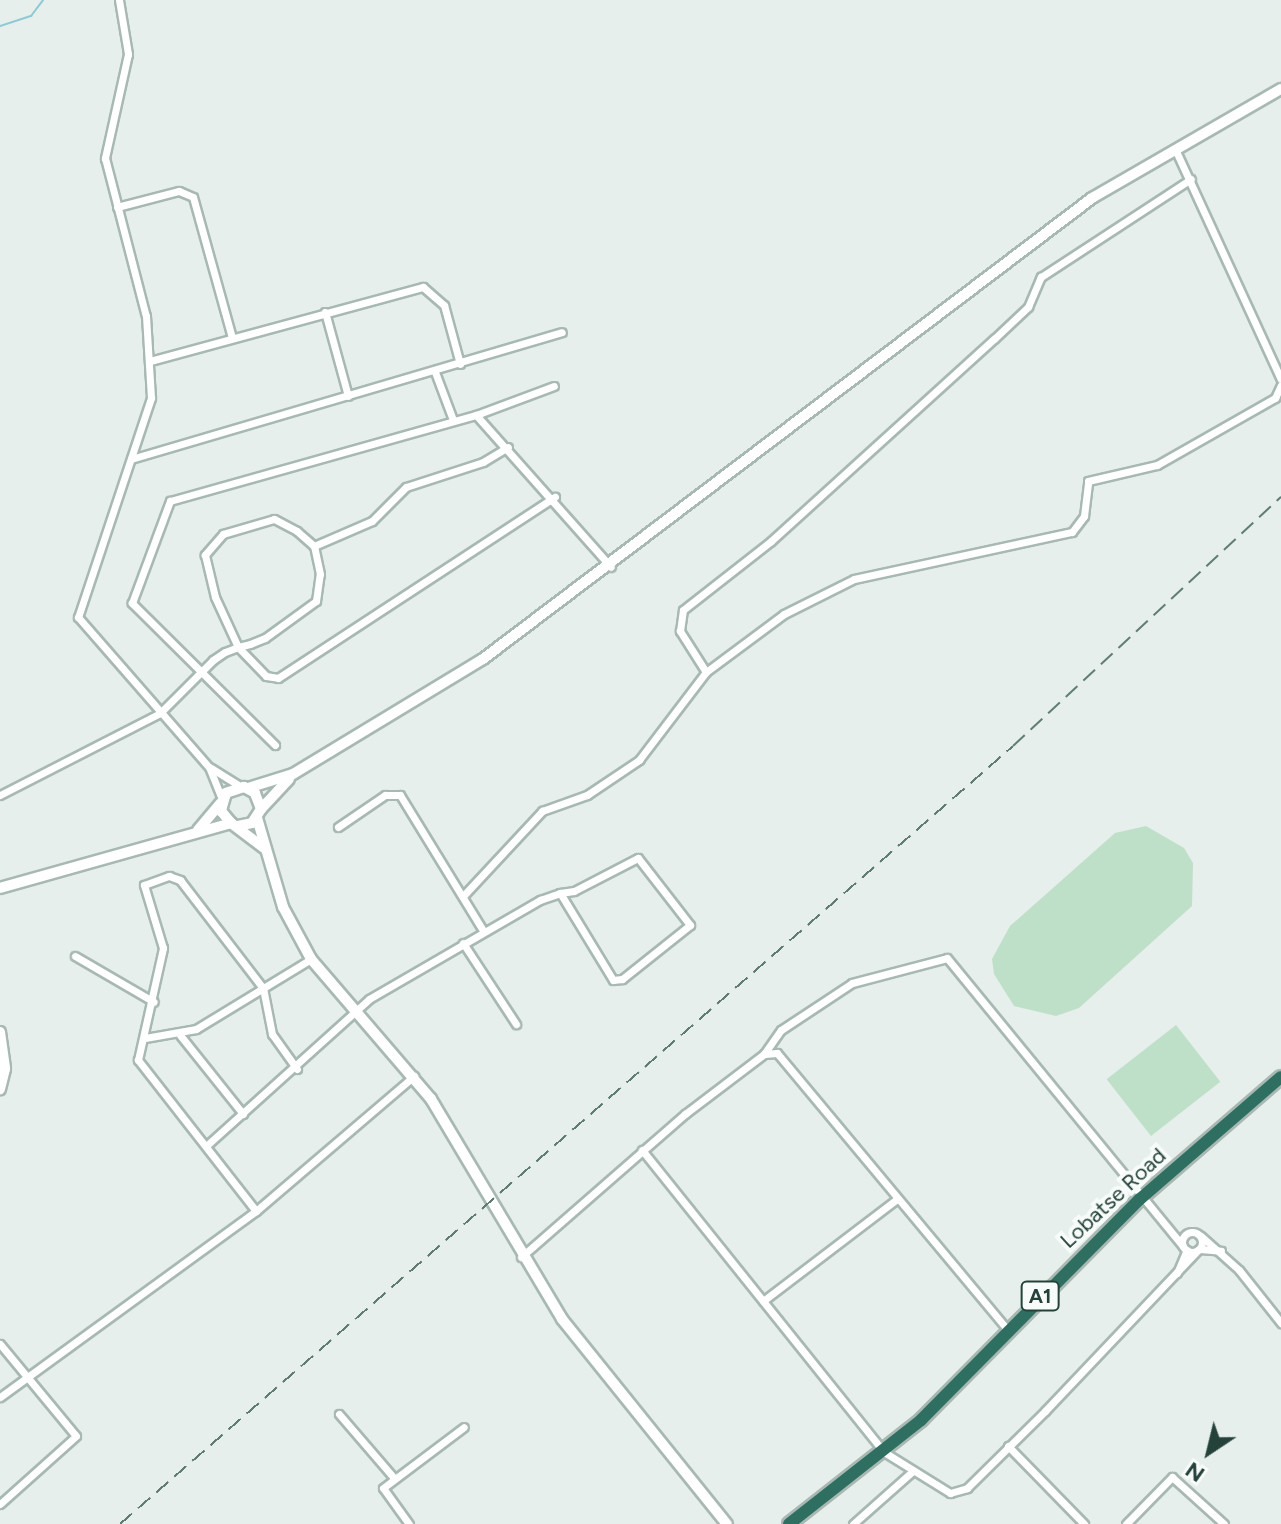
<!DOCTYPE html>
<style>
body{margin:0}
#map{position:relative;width:1281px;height:1524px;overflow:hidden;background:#e6efeb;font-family:Figtree,sans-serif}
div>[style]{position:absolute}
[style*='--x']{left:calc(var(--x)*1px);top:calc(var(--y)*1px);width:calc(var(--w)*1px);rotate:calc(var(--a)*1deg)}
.green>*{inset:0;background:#bfe0c8;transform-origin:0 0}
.stream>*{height:2px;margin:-1px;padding:0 1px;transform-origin:1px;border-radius:1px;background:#8ec9d4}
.roads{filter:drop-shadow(2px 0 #a8b8b2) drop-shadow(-2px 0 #a8b8b2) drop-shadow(0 2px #a8b8b2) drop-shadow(0 -2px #a8b8b2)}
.street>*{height:7px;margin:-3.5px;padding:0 3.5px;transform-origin:3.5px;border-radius:3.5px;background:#fff}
.street>.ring{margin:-3.5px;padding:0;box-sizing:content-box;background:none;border:7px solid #fff;border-radius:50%}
.secondary>*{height:10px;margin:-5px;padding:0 5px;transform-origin:5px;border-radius:5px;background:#fff}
.highway>*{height:12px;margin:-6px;padding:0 6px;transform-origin:6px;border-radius:6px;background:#2f6f62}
.rail>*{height:2px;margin-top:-1px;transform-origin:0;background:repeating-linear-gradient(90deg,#5f7d75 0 16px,transparent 0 24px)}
span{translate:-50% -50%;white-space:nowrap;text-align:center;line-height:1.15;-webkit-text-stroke:8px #f7fbf9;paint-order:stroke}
.shield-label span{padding:2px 6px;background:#f7fbf9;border:2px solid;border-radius:6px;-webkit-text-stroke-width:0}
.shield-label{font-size:20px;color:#24423a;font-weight:700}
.street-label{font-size:22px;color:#24423a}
.north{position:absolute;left:1169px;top:1412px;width:80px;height:80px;-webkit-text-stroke:6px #f7fbf9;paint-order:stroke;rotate:215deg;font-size:22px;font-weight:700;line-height:32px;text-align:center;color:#24423a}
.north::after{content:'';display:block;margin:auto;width:28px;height:36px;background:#24423a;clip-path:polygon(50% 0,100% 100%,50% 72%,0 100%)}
</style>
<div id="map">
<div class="green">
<i style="clip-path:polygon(1146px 826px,1184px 848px,1193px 863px,1192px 906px,1079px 1008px,1056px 1016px,1014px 1006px,994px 974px,992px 959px,1010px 926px,1115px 833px)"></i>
<i style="left:1176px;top:1025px;width:72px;height:88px;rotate:52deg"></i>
</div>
<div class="stream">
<i style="--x:0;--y:26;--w:33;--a:-18"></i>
<i style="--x:31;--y:16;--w:20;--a:-53"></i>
</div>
<div class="roads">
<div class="street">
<i style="--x:119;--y:0;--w:55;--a:80.5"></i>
<i style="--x:128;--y:54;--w:107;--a:102.5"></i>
<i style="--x:105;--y:158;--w:163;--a:75.5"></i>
<i style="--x:146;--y:316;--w:82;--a:86.5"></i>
<i style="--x:151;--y:398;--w:231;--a:108.4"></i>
<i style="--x:78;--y:617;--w:199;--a:48.9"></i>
<i style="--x:209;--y:767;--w:35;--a:68"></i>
<i style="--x:1175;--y:149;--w:253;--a:65.3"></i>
<i style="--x:117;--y:207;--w:64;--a:-14.5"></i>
<i style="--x:179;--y:191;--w:15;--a:23"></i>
<i style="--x:193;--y:197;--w:146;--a:74.5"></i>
<i style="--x:325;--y:312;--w:87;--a:74.7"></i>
<i style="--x:150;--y:361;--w:283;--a:-15.2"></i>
<i style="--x:423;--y:287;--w:28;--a:41"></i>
<i style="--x:444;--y:305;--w:61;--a:74.8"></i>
<i style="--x:435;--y:372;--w:51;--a:69.4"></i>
<i style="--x:476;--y:415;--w:83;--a:-20.4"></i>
<i style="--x:131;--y:459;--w:449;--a:-16.4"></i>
<i style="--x:314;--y:546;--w:63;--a:-23.3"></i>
<i style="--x:372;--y:521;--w:48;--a:-45"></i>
<i style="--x:406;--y:487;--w:81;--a:-18"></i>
<i style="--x:483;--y:462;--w:29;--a:-31"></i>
<i style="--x:706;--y:672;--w:49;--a:-122.4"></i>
<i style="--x:680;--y:631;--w:21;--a:-82"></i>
<i style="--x:683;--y:610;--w:112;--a:-38.1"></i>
<i style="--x:771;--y:541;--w:301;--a:-42.2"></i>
<i style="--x:994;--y:339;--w:47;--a:-43.3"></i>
<i style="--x:1028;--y:307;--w:33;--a:-67"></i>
<i style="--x:1041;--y:277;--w:179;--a:-33.2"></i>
<i style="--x:275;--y:745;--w:202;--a:-135.2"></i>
<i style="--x:132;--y:603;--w:109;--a:-69.6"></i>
<i style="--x:170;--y:501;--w:318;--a:-15.7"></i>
<i style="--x:476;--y:415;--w:203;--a:48.4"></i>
<i style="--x:211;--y:768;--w:34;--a:32"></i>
<i style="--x:0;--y:795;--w:180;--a:-27.1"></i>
<i style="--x:160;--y:713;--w:75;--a:-45"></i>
<i style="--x:213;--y:660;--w:14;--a:-34"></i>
<i style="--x:225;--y:652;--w:14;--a:-21"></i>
<i style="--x:238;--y:647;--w:12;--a:-14"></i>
<i style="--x:250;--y:644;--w:16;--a:-22"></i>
<i style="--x:265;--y:638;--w:63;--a:-36"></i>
<i style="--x:316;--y:601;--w:27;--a:-82"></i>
<i style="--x:320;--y:574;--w:29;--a:-102"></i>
<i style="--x:314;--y:546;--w:23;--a:-139"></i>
<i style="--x:297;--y:531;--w:26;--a:-152"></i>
<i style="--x:274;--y:519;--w:53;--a:163.6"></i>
<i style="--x:223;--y:534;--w:28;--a:131"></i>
<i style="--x:205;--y:555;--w:43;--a:76.6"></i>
<i style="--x:215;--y:597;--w:55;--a:65.3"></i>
<i style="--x:238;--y:647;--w:40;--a:46"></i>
<i style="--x:266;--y:676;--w:12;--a:9"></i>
<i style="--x:278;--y:678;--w:331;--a:-33.2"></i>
<i style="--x:338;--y:827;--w:57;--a:-34.2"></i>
<i style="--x:385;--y:795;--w:15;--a:0"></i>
<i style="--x:400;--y:795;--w:157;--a:58.5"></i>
<i style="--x:464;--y:895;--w:115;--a:-47.1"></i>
<i style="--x:542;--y:811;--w:48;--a:-19.6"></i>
<i style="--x:587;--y:795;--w:63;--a:-33.9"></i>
<i style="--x:639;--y:760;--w:111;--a:-52.7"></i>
<i style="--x:706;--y:672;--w:97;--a:-36.6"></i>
<i style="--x:784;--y:614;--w:78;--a:-26.6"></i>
<i style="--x:854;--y:579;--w:223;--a:-12.2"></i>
<i style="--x:1072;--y:532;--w:20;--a:-53"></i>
<i style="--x:1084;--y:516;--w:35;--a:-83"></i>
<i style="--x:1088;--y:481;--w:71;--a:-13.1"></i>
<i style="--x:1157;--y:465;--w:136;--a:-29.6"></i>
<i style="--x:1275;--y:398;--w:14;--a:-65"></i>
<i style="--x:463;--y:943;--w:97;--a:56.8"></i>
<i style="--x:75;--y:956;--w:91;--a:30.2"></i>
<i style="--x:180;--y:1035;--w:101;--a:51.4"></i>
<i style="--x:145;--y:1038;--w:52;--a:-10"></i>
<i style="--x:196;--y:1029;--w:135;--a:-31.3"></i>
<i style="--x:764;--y:1054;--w:29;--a:-55"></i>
<i style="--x:781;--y:1030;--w:85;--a:-33.5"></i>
<i style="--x:852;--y:983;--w:98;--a:-14.7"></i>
<i style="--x:947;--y:958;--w:372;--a:50.7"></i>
<i style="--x:206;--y:1146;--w:219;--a:-42"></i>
<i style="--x:369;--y:999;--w:198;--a:-30.1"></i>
<i style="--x:540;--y:900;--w:21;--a:-19"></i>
<i style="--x:560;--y:893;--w:14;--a:-8"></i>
<i style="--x:574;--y:891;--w:72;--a:-27.3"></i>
<i style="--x:638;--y:858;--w:85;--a:52.2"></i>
<i style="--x:690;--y:925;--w:87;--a:141.5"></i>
<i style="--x:622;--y:979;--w:9;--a:174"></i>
<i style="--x:613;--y:980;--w:102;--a:-121.3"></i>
<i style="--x:642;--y:1150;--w:387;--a:51.3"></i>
<i style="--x:884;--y:1452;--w:78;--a:31.8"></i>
<i style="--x:950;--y:1493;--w:18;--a:-16"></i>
<i style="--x:967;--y:1488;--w:110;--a:-44.6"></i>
<i style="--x:1045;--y:1411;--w:222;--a:-46.5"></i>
<i style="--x:256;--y:1211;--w:192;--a:-128"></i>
<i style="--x:138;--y:1060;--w:115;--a:-77.4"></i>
<i style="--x:163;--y:948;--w:66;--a:-106.8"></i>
<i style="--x:144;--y:885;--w:27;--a:-20"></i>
<i style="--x:169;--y:876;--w:12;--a:20"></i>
<i style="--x:180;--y:880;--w:136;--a:52.5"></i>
<i style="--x:263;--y:988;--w:47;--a:78.9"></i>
<i style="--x:272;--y:1034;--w:43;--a:54.5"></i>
<i class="ring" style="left:1182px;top:1232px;width:13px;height:13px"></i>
<i style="--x:1201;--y:1236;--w:51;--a:41.8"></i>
<i style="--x:1239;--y:1270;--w:68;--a:51.6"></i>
<i style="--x:1200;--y:1249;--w:21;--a:5"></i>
<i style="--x:521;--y:1257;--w:218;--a:-41.1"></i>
<i style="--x:685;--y:1114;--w:99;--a:-37.2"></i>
<i style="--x:764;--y:1054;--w:13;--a:-4"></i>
<i style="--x:777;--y:1053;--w:362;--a:50.2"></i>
<i style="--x:1177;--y:1273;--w:25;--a:-67"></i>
<i style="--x:763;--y:1301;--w:168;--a:-37.3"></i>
<i style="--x:0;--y:1344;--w:119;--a:50.4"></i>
<i style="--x:76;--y:1436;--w:102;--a:138.2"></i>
<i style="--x:0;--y:1397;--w:316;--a:-36"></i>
<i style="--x:256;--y:1211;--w:208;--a:-40.5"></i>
<i style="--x:339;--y:1414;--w:84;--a:49.3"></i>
<i style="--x:1008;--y:1446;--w:109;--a:45.7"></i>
<i style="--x:409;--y:1524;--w:44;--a:-125.8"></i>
<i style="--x:383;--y:1488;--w:101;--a:-37"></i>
<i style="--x:853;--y:1524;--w:80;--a:-41.5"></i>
<i style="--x:1126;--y:1524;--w:66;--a:-45.6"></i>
<i style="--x:1172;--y:1477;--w:70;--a:42.1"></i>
</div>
<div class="secondary">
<i style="--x:248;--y:788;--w:47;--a:-17.3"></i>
<i style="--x:293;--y:774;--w:222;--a:-31.2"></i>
<i style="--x:483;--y:659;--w:764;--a:-37.12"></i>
<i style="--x:1092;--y:198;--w:218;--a:-30"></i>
<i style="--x:261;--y:809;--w:41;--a:-47"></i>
<i style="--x:257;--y:818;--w:93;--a:73.7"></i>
<i style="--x:283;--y:907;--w:59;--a:61.7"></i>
<i style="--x:311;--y:959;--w:184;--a:49.4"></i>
<i style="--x:431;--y:1099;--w:256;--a:59.2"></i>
<i style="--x:562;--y:1319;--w:263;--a:51.2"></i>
<i style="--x:238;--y:826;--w:14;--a:-12"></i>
<i style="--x:252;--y:823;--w:17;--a:-57"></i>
<i style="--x:261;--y:809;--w:17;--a:-111"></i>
<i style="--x:255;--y:793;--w:13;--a:-151"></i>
<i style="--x:244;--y:787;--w:19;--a:162"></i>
<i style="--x:226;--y:793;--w:19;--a:106"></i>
<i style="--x:221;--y:811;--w:16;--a:50"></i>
<i style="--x:231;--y:823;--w:41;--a:37.1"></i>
<i style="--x:198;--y:830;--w:35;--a:-50"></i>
<i style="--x:0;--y:888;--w:240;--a:-15.7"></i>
<i style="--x:0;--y:1032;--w:37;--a:82"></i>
<i style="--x:5;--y:1069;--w:21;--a:104"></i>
</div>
<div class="highway">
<i style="--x:789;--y:1524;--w:168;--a:-38.2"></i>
<i style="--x:921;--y:1420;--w:311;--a:-45.3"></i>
<i style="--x:1140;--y:1199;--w:186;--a:-40.9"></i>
</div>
</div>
<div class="rail">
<i style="--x:120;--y:1524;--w:1184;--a:-41.06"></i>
<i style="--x:1013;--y:746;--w:366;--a:-42.9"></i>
</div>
<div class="shield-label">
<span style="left:1040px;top:1296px">A1</span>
</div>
<div class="street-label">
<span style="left:1113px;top:1198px;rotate:-43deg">Lobatse Road</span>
</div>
<div class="north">N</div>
</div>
